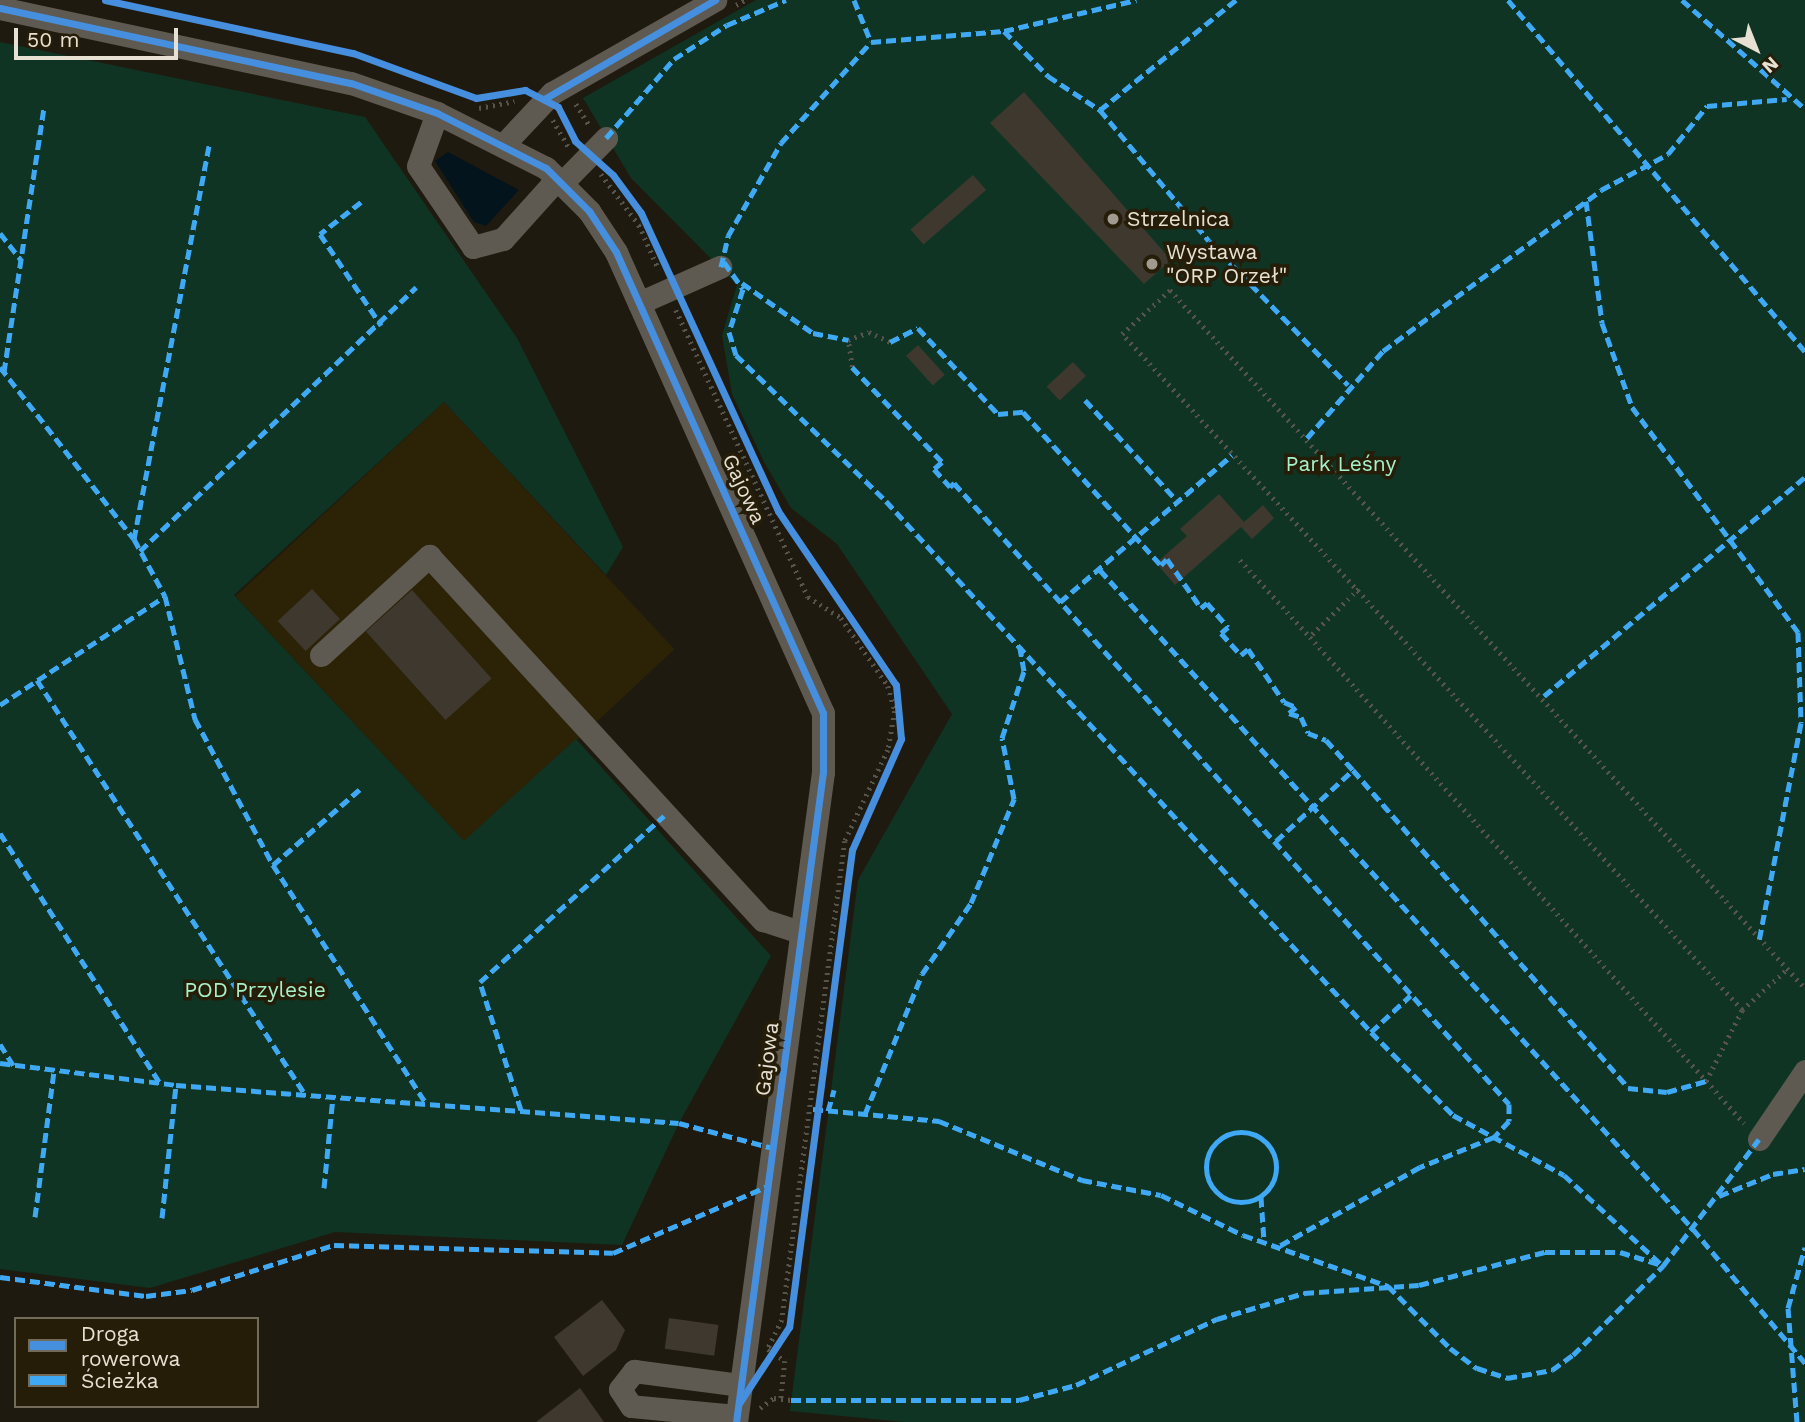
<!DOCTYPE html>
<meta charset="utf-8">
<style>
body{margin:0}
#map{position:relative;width:1805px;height:1422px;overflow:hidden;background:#1f1a0f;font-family:"Work Sans",sans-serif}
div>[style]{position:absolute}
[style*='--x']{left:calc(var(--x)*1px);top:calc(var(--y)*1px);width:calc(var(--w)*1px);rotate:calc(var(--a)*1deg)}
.built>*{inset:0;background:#2c2206;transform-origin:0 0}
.green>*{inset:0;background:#0f3423}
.water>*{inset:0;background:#03141c}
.building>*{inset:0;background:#3e382f;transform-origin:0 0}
.path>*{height:4.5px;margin-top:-2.25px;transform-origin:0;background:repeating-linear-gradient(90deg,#57544b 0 2px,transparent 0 7px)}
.minor>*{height:23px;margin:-11.5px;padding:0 11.5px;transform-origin:11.5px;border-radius:11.5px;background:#5e5a51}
.quiet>*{height:5px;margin-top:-2.5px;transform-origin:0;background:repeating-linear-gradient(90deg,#3fa9f5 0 10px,transparent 0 15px)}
.quiet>.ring{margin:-2.5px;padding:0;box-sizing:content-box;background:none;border:5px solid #3fa9f5;border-radius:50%}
.cycleway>*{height:7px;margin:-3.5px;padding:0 3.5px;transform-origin:3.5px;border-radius:3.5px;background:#468fdf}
.dots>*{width:19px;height:19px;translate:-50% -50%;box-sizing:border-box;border:4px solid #261d08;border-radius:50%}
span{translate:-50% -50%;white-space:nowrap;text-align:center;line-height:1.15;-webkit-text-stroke:7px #261d08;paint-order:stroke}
.poi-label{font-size:21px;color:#e7e1d4}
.left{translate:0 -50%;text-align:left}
.park-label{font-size:21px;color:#a6f1cb}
.street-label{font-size:21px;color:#e7e1d4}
.legend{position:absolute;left:14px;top:1317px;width:245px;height:91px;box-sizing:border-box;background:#261d08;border:2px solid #736b5a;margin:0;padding:9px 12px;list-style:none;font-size:21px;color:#e7e1d4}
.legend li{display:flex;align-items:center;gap:14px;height:35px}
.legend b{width:35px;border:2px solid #736b5a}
.north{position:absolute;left:1721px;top:14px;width:70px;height:70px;-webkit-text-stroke:5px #261d08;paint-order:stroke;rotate:138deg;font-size:19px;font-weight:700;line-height:28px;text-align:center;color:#e7e1d4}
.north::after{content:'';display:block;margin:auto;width:24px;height:32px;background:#e7e1d4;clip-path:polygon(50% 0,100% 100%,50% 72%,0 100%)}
.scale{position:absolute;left:14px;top:28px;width:164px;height:32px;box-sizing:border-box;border:4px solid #e7e1d4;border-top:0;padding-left:9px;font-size:21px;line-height:24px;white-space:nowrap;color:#e7e1d4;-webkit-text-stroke:5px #261d08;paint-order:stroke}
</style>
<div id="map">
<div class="built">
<i style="left:444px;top:402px;width:338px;height:285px;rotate:47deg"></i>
</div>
<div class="green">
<i style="clip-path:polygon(756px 0,1805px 0,1805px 1422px,904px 1422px,790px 1411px,858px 880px,952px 714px,837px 544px,791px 508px,764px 462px,732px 394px,722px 335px,737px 285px,631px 178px,583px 98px)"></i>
<i style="clip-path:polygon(0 42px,365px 117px,517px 338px,623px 547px,606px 575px,444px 402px,234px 595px,464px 841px,576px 739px,771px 956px,679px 1123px,622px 1245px,335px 1232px,150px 1288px,0 1269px)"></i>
</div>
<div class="water">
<i style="clip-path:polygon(448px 152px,519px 190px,486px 226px,474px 222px,435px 161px)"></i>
</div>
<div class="building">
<i style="clip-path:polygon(1024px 92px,1171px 260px,1144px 284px,990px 123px)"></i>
<i style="left:973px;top:175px;width:20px;height:83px;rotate:49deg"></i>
<i style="left:918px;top:345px;width:40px;height:16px;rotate:48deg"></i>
<i style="left:1073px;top:362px;width:19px;height:36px;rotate:47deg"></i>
<i style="clip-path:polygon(1219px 494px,1244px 522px,1263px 505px,1274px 518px,1252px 539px,1241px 527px,1175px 585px,1156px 563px,1187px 536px,1180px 529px)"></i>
<i style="left:312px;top:589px;width:41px;height:47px;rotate:47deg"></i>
<i style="left:412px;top:590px;width:119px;height:62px;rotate:48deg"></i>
<i style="clip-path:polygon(602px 1300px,625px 1330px,616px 1350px,583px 1376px,554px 1337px)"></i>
<i style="left:669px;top:1318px;width:50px;height:31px;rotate:8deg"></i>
<i style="clip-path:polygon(580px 1388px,604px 1422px,536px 1422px)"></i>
</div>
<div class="path">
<i style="--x:736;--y:5;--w:10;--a:-29"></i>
<i style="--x:576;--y:104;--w:26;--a:58"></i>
<i style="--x:479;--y:108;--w:36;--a:-11"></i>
<i style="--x:553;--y:120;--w:32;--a:60"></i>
<i style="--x:601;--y:174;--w:64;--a:53.3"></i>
<i style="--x:639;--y:225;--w:49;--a:66"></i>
<i style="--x:676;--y:310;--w:316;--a:65.3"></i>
<i style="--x:808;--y:597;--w:39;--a:32"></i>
<i style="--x:841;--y:618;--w:83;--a:55.3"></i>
<i style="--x:888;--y:686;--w:26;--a:74"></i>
<i style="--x:895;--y:711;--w:40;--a:100"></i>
<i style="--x:888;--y:750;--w:101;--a:115.3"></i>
<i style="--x:845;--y:841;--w:483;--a:97.5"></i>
<i style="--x:782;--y:1320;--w:32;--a:116"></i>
<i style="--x:768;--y:1349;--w:21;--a:35"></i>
<i style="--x:785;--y:1361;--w:37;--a:96"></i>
<i style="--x:852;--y:367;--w:27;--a:-98"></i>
<i style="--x:848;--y:340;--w:22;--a:-21"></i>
<i style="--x:869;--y:332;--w:23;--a:25"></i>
<i style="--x:1240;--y:560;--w:104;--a:47.7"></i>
<i style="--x:1359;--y:589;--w:69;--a:135.6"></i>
<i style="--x:1310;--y:637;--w:652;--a:48.24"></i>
<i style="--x:1742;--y:1010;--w:917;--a:-132.53"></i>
<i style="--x:1122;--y:334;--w:65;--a:-42.5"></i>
<i style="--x:1170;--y:290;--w:944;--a:47.71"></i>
<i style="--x:1706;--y:1081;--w:80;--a:-63.1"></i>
<i style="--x:1742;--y:1010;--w:58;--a:-42.2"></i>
<i style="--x:760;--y:1408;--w:17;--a:-36"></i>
<i style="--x:774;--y:1398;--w:17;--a:7"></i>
</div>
<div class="minor">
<i style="--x:0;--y:8;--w:359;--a:12.1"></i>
<i style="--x:351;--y:83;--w:91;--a:19.2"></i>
<i style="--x:437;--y:113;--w:122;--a:26.8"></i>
<i style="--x:546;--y:168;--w:61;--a:45"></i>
<i style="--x:589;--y:211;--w:49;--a:56.6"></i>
<i style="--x:616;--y:252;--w:505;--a:65.82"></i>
<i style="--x:823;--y:713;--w:59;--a:90"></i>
<i style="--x:823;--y:772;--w:656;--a:97.62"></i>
<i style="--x:437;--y:113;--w:56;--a:109.7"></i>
<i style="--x:418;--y:166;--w:98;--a:55.8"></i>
<i style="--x:473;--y:247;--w:31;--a:-15"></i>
<i style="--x:503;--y:239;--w:82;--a:-48"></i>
<i style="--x:505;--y:143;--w:69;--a:-46.8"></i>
<i style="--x:552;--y:93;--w:188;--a:-29.7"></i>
<i style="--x:562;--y:183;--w:63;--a:-45.6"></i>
<i style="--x:639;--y:303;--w:89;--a:-24"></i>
<i style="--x:321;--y:655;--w:147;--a:-42.5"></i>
<i style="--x:429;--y:556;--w:494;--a:47.5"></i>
<i style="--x:763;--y:920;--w:40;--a:18"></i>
<i style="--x:1759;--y:1139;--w:82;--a:-55.9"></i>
<i style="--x:736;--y:1416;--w:105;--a:-174.6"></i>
<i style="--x:631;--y:1406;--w:20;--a:-123"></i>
<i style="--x:620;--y:1389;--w:23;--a:-52"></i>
<i style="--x:634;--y:1371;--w:108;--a:7.5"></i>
</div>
<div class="quiet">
<i style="--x:854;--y:0;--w:45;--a:68"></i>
<i style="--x:1508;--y:0;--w:461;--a:49.8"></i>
<i style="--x:1682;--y:0;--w:164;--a:41.5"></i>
<i style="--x:1004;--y:31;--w:63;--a:45.6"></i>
<i style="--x:1048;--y:76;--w:62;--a:33.2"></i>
<i style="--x:1100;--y:110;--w:170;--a:50.2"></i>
<i style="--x:1209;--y:241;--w:200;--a:46"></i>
<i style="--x:1100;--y:110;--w:175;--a:-39"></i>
<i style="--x:606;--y:138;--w:104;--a:-49.3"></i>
<i style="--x:674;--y:59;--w:63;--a:-32.7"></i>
<i style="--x:727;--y:25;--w:64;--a:-23"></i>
<i style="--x:1586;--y:201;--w:123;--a:82.5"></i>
<i style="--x:1602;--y:323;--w:89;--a:70.3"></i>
<i style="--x:1632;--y:407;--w:280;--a:53.6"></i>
<i style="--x:1798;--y:632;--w:91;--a:88.1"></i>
<i style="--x:1801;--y:723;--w:223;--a:100.9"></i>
<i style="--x:361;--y:202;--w:52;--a:142"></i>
<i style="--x:320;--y:234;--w:110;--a:56.2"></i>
<i style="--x:0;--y:233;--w:34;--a:52"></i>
<i style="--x:724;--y:262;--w:33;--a:55"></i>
<i style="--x:743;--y:289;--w:45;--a:108"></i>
<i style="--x:729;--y:332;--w:24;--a:73"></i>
<i style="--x:736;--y:355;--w:209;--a:44.2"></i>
<i style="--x:886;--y:501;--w:719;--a:47.59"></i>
<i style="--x:1371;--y:1032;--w:117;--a:45.3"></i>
<i style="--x:1453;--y:1115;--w:126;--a:28.4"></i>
<i style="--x:1564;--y:1175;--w:134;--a:42.6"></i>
<i style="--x:721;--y:267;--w:32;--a:-77"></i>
<i style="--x:728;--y:236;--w:107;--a:-60.3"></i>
<i style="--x:781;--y:143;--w:135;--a:-48.3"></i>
<i style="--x:871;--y:42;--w:133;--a:-4.7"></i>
<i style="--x:1004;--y:31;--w:136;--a:-13.2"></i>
<i style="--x:742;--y:283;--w:87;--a:35.2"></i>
<i style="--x:813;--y:333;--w:36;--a:11"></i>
<i style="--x:890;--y:342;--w:31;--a:-27"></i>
<i style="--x:918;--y:328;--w:117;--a:47.1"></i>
<i style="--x:998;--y:414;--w:25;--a:-5"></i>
<i style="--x:1023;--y:412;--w:206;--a:48"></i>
<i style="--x:1161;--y:565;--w:8;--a:-45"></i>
<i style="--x:1167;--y:559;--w:60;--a:55.2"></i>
<i style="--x:1201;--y:608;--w:8;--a:-40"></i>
<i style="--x:1207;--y:603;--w:32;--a:49"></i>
<i style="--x:1228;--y:627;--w:9;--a:139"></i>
<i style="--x:1221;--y:633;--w:30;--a:48"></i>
<i style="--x:1241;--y:655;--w:9;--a:-41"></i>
<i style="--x:1248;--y:649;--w:64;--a:55.8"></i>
<i style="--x:1284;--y:702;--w:13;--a:23"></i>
<i style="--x:1296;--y:707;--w:9;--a:139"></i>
<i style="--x:1289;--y:713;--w:13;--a:18"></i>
<i style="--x:1301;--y:717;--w:17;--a:66"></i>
<i style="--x:1308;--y:733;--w:19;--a:21"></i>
<i style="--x:1326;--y:740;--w:40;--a:48"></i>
<i style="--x:1353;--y:770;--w:420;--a:49.1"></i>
<i style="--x:1628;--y:1088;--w:39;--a:6"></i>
<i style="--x:1667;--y:1092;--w:41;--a:-15.8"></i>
<i style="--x:0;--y:367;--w:218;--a:52.1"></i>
<i style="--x:134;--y:539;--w:65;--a:61.5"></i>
<i style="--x:165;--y:596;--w:127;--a:76.3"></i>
<i style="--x:195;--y:719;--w:166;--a:61.9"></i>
<i style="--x:273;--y:865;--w:282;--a:57.3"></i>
<i style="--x:852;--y:367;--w:131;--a:46.5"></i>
<i style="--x:942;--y:462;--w:11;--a:139"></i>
<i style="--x:934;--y:469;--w:24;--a:48"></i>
<i style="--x:950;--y:487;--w:6;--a:-45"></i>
<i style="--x:954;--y:483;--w:833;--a:48.21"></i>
<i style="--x:1509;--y:1104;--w:17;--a:90"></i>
<i style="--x:1509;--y:1121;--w:22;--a:133"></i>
<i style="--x:1494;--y:1137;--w:80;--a:157.9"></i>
<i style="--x:1420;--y:1167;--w:162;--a:150.7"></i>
<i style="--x:4;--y:372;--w:266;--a:-81.4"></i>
<i style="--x:1085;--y:400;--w:139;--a:47.6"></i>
<i style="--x:1307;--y:438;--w:116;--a:-48.9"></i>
<i style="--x:1383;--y:351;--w:271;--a:-36.4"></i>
<i style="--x:1601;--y:190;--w:76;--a:-28.2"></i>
<i style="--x:1668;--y:154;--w:62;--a:-50.9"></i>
<i style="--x:1707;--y:106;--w:80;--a:-5"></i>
<i style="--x:134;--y:539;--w:402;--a:-79.2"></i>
<i style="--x:140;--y:551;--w:382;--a:-43.7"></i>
<i style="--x:1100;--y:570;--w:887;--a:48.02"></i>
<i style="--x:1693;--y:1229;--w:175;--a:50.1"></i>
<i style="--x:1060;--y:602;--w:226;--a:-40.5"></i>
<i style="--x:37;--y:680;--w:494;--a:57.1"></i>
<i style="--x:1544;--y:696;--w:341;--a:-40"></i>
<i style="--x:0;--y:705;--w:198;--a:-33.4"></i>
<i style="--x:0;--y:833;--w:297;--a:57.4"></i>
<i style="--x:1276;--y:841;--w:105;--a:-42.7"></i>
<i style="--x:273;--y:865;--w:116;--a:-41.1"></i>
<i style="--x:1371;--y:1032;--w:54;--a:-42.8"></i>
<i style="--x:0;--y:1044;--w:25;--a:58"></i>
<i style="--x:0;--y:1063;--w:177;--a:7.1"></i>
<i style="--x:176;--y:1085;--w:504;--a:4.32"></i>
<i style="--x:679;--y:1123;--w:97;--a:14.9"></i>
<i style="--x:813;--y:1109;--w:127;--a:5.4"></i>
<i style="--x:939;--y:1121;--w:155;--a:22.4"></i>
<i style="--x:1082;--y:1180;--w:80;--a:10.8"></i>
<i style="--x:1161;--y:1195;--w:91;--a:26"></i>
<i style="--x:1243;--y:1235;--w:154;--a:19.4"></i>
<i style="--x:1388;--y:1286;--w:88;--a:45"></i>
<i style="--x:1450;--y:1348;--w:34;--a:37"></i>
<i style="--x:1477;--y:1368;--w:32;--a:18"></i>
<i style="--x:1507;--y:1378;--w:46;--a:-10.1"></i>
<i style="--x:1552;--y:1370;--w:26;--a:-36"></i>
<i style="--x:1573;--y:1355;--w:127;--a:-44.7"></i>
<i style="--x:1663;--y:1266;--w:159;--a:-52.9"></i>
<i style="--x:521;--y:1110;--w:134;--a:-107.8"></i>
<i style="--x:480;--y:982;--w:248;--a:-42.1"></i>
<i style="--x:828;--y:1111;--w:22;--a:-74"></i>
<i style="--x:865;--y:1114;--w:151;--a:-67.8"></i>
<i style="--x:922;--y:974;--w:86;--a:-55.4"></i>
<i style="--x:971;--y:903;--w:113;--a:-67.5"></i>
<i style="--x:1014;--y:799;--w:62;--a:-101.1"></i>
<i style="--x:1002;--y:738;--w:71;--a:-71.8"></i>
<i style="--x:1024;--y:671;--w:27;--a:-100"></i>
<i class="ring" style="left:1206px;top:1132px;width:65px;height:65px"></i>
<i style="--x:324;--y:1188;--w:91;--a:-84.4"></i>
<i style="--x:1719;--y:1196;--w:58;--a:-22.2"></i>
<i style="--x:1773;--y:1174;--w:32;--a:-9"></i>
<i style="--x:1261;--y:1197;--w:44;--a:86.1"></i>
<i style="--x:35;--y:1217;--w:148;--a:-82.6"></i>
<i style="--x:162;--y:1218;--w:134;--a:-84"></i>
<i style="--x:0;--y:1277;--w:147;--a:7.4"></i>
<i style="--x:146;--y:1296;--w:46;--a:-7.4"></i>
<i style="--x:192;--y:1290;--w:149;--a:-17.6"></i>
<i style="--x:334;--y:1245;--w:279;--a:1.6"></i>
<i style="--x:613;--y:1253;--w:169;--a:-23.4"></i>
<i style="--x:791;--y:1400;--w:228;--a:0"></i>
<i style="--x:1019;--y:1400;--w:59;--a:-14.7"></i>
<i style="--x:1076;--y:1385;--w:156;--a:-25.1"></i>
<i style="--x:1217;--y:1319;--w:91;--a:-16.6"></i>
<i style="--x:1304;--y:1293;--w:115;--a:-4"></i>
<i style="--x:1419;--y:1285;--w:130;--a:-14.7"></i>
<i style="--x:1545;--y:1252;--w:75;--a:0"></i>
<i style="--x:1620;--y:1252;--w:44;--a:17.2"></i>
<i style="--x:1797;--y:1422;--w:114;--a:-94.5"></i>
<i style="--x:1788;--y:1308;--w:63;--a:-74.4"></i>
</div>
<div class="cycleway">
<i style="--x:105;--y:0;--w:254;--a:12.1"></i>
<i style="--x:353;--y:53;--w:131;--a:20.1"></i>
<i style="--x:476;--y:98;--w:50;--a:-9.3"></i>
<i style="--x:525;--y:90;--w:37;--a:27"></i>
<i style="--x:558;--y:107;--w:38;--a:63"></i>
<i style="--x:575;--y:141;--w:51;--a:41.8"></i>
<i style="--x:613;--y:175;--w:47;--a:53.6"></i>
<i style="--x:641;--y:213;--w:328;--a:65.3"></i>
<i style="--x:778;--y:511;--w:210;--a:55.9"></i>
<i style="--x:896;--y:685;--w:54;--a:84.7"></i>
<i style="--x:901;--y:739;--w:121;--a:113.8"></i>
<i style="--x:852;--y:850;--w:481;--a:97.5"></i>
<i style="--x:789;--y:1327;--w:90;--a:123.2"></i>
<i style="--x:0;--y:8;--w:359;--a:12.1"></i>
<i style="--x:351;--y:83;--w:91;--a:19.2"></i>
<i style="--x:437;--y:113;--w:122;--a:26.8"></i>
<i style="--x:546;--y:168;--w:61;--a:45"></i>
<i style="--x:589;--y:211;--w:49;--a:56.6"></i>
<i style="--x:616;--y:252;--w:505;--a:65.82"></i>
<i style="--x:823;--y:713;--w:59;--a:90"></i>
<i style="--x:823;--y:772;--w:656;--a:97.62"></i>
<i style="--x:544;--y:99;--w:198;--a:-30.1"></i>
</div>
<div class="dots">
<i style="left:1113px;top:219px;background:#a19b8f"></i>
<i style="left:1152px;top:264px;background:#a19b8f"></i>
</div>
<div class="poi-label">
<span class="left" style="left:1127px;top:219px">Strzelnica</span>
<span class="left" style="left:1166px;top:264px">Wystawa<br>"ORP Orzeł"</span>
</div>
<div class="park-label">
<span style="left:1341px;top:464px">Park Leśny</span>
<span style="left:255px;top:990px">POD Przylesie</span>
</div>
<div class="street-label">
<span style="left:744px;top:489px;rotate:65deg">Gajowa</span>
<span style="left:767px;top:1059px;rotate:-83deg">Gajowa</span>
</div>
<ul class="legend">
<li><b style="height:9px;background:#468fdf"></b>Droga rowerowa</li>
<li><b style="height:9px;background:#3fa9f5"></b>Ścieżka</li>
</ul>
<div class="north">N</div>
<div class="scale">50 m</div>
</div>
